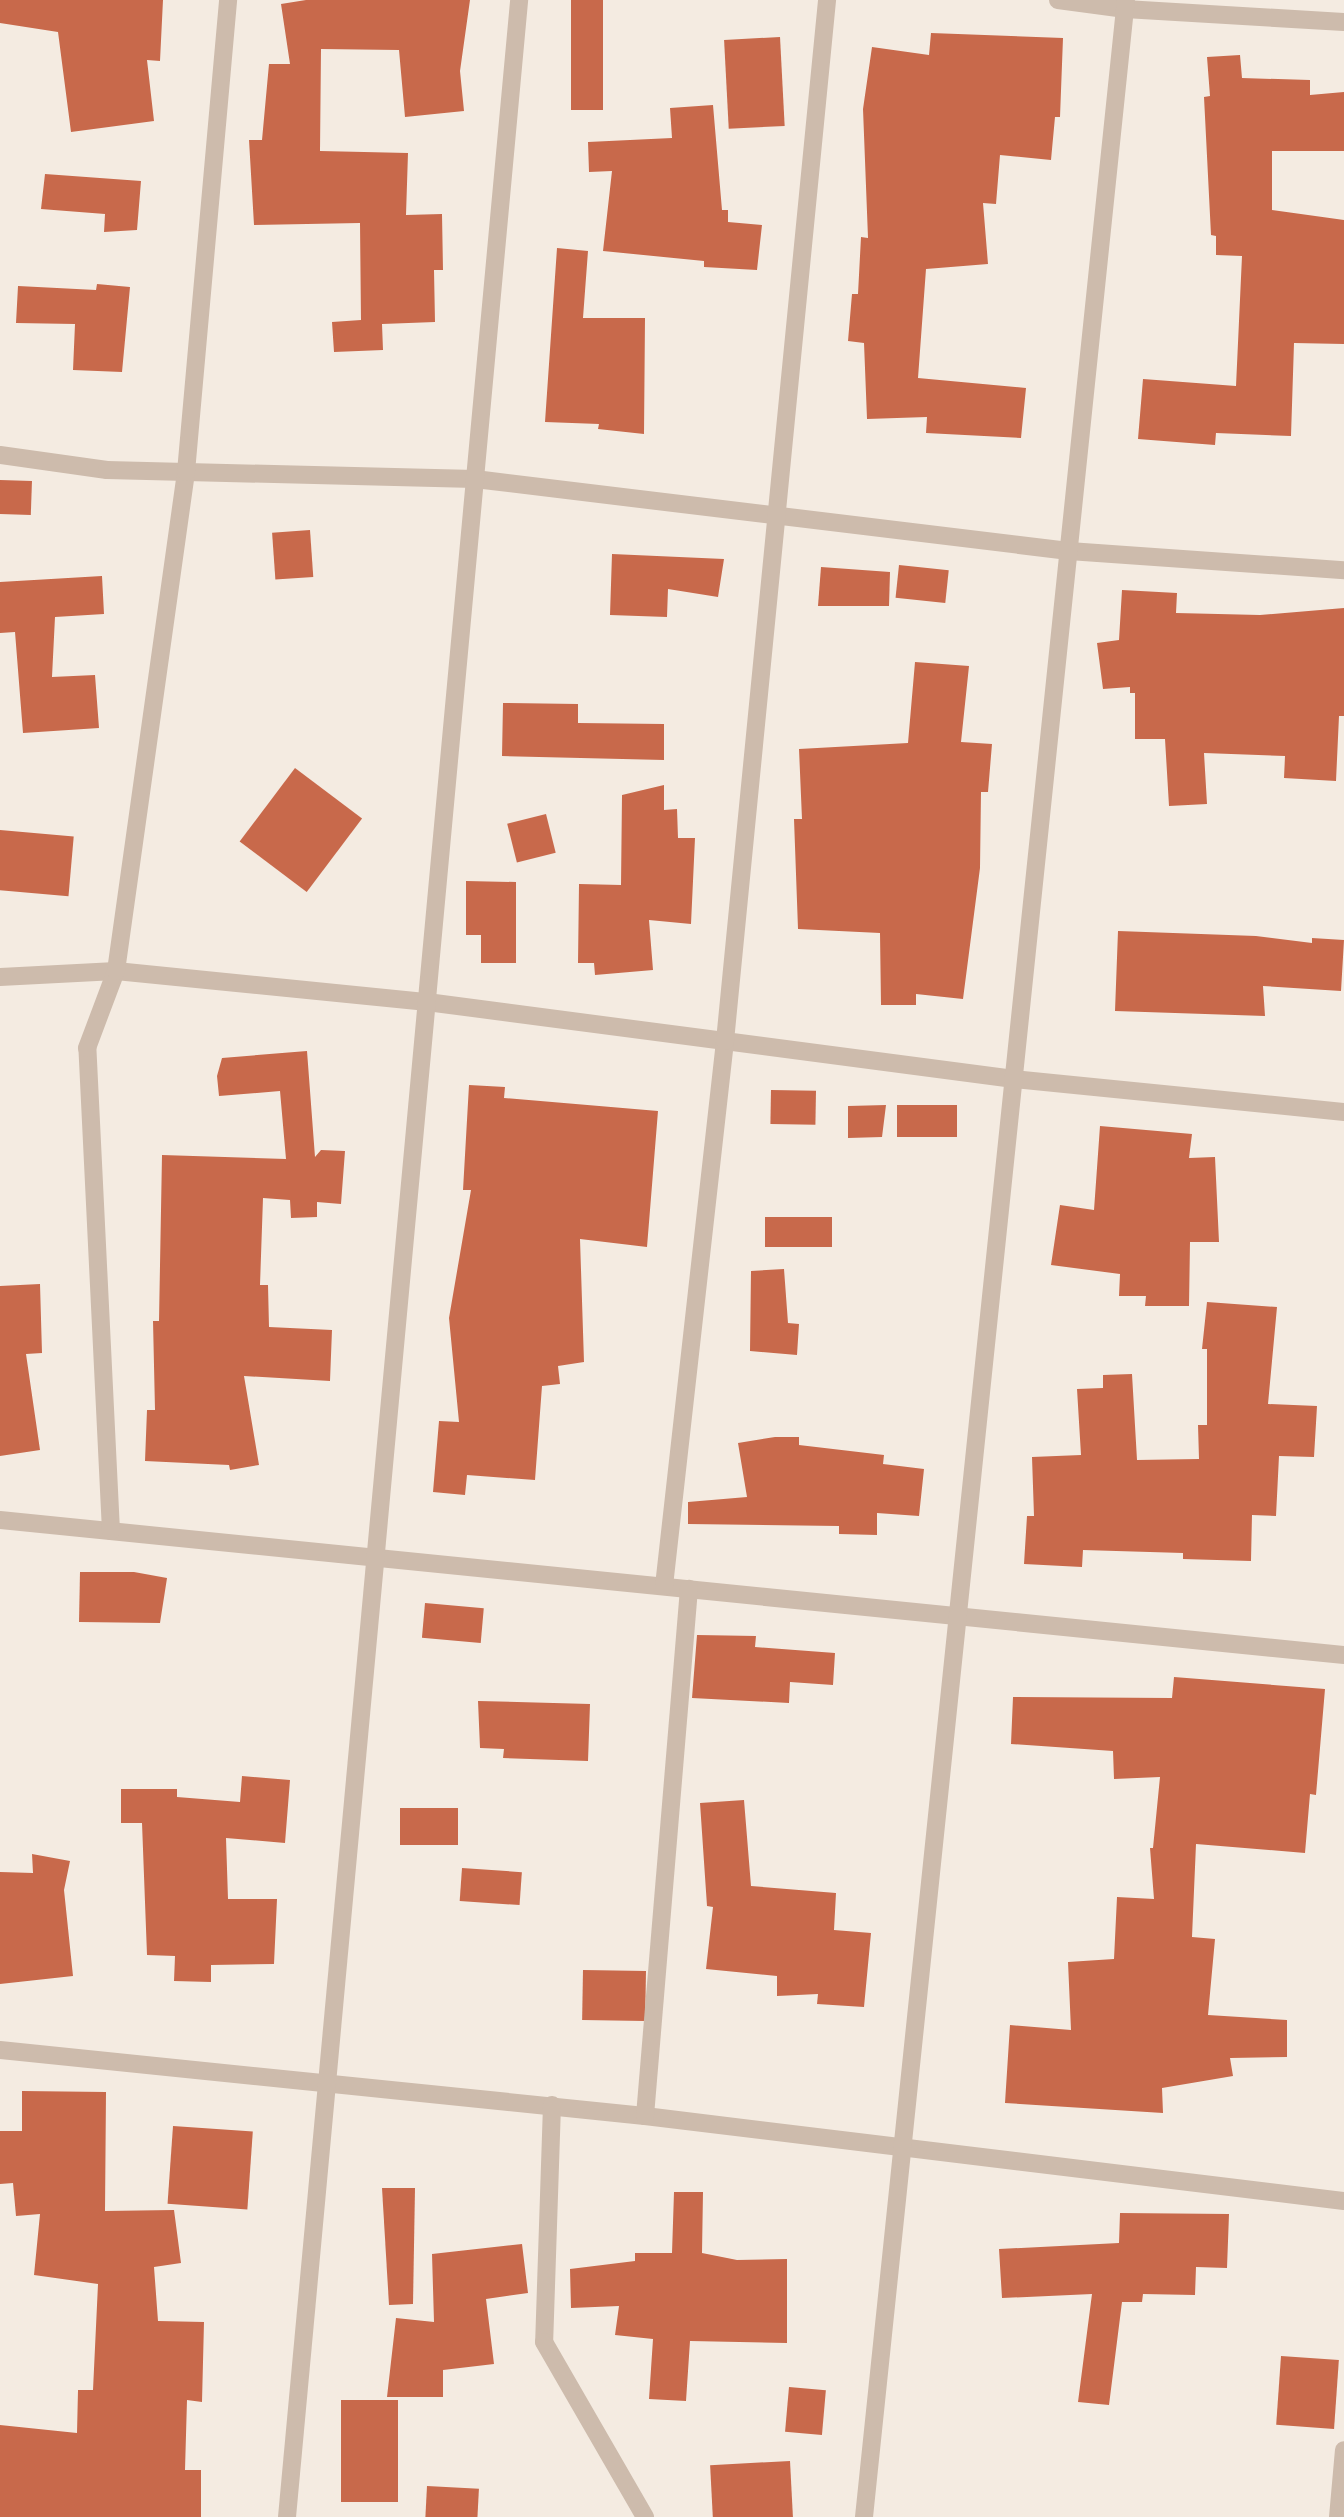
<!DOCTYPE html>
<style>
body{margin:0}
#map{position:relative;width:1344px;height:2517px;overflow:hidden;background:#f4ebe1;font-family:"DejaVu Sans",sans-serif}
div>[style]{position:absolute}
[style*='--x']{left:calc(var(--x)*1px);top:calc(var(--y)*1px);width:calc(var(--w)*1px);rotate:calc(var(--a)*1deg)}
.building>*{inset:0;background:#c8694b;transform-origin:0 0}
.minor>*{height:18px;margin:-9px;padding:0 9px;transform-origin:9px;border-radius:9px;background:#cdbbac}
span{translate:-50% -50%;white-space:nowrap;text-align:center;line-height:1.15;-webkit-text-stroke:6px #fbf5ee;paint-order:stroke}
</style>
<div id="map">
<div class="building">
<i style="clip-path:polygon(0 0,163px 0,160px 61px,147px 60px,154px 121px,71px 132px,58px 32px,0 23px)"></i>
<i style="clip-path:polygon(306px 0,470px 0,460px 71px,464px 111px,405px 117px,399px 50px,321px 49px,320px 151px,408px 153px,406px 215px,442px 214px,443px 270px,434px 270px,435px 322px,382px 324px,383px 350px,334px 352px,332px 322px,361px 320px,360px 223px,254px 225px,249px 140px,262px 140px,269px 64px,290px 64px,281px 4px)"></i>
<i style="left:571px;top:0;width:32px;height:110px"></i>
<i style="clip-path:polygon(931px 33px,1063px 38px,1060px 117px,1055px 117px,1051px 160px,1000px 155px,996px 204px,983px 203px,988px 264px,926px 269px,918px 378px,1026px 388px,1021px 438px,926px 433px,927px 417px,867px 419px,864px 343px,848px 341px,852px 294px,858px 294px,861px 237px,868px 238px,863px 109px,872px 47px,929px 55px)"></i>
<i style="left:780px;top:37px;width:89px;height:56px;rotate:87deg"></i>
<i style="clip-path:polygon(1240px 55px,1242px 78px,1310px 80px,1310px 95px,1344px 92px,1344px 151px,1272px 151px,1272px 210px,1344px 220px,1344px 344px,1294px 343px,1291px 436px,1216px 433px,1215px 445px,1138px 439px,1143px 379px,1236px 386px,1242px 256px,1216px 255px,1216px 236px,1211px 235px,1204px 97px,1210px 96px,1207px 57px)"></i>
<i style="clip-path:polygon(713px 105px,722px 210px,728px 210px,728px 222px,762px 225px,757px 270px,704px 267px,704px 261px,603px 251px,612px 171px,589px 172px,588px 142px,672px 138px,670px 108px)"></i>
<i style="clip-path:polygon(45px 174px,141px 181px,137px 230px,104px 232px,105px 214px,41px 209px)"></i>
<i style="clip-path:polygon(557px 248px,588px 251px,583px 318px,645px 318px,644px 434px,598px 429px,599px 424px,545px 422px)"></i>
<i style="clip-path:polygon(97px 284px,130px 287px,122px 372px,73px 370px,75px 324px,16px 323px,18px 286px,96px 290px)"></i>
<i style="left:0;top:480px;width:32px;height:34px;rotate:2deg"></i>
<i style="left:310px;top:530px;width:47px;height:38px;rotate:86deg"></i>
<i style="clip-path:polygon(612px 554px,724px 559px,718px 597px,668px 589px,667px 617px,610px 615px)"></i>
<i style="left:899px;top:565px;width:50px;height:33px;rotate:6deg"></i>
<i style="clip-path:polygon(821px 567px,890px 572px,889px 606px,818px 606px)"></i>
<i style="clip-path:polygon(102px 576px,104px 614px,55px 617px,52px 677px,95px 675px,99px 728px,23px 733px,15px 632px,0 633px,0 582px)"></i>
<i style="clip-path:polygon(1122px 590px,1177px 593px,1176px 613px,1260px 615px,1344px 608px,1344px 716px,1339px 716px,1336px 781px,1284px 778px,1285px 756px,1204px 753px,1207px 804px,1169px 806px,1165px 739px,1135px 739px,1135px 693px,1130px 693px,1130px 687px,1103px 689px,1097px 643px,1119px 640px)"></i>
<i style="clip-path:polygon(915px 662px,969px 666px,961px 742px,992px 744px,988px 792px,981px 792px,980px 868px,963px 999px,916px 994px,916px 1005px,881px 1005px,880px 933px,798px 929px,794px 819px,802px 819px,799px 749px,908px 743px)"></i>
<i style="clip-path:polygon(503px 703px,578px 704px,578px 723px,664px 724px,664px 760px,502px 756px)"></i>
<i style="left:295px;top:768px;width:84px;height:92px;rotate:37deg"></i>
<i style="clip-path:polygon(664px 785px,664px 810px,677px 809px,678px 838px,695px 838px,691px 924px,649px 920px,653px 970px,595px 975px,594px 963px,578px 963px,579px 884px,621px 885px,622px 795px)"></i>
<i style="left:546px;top:814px;width:40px;height:40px;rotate:76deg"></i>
<i style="left:0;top:830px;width:74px;height:60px;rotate:5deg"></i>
<i style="clip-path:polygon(466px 881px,516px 882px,516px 963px,481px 963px,481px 935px,466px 935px)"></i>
<i style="clip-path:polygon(1118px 931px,1256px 936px,1312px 943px,1312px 938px,1344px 940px,1341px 991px,1263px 986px,1265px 1016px,1115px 1011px)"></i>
<i style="clip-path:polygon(307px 1051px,315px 1157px,321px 1150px,345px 1151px,341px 1204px,317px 1202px,317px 1217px,291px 1218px,290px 1200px,263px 1198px,260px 1285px,268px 1285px,269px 1327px,332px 1330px,330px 1381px,244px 1376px,259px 1465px,230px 1470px,229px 1465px,145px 1461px,147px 1410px,155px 1410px,153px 1321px,159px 1321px,162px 1155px,286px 1159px,280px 1091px,219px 1096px,217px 1076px,222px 1058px)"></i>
<i style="clip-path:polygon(469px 1085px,505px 1087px,504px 1098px,658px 1111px,647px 1247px,580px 1239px,584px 1362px,558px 1366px,560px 1384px,542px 1386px,535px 1480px,467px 1475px,465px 1495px,433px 1492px,439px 1421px,459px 1422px,449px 1318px,471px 1190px,463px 1190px)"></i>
<i style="left:771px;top:1090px;width:45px;height:34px;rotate:1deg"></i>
<i style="clip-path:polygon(886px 1105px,882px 1137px,848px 1138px,848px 1106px)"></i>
<i style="left:897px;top:1105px;width:60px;height:32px"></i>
<i style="clip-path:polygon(1100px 1126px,1192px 1134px,1189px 1158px,1215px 1157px,1219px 1242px,1190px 1242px,1189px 1306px,1145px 1306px,1146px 1296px,1119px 1296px,1120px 1274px,1051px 1265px,1060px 1205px,1094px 1210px)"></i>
<i style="left:832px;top:1217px;width:30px;height:67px;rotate:90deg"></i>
<i style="clip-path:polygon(784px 1269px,788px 1323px,799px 1324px,797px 1355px,750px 1351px,751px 1271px)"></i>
<i style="clip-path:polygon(40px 1284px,42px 1353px,26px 1354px,40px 1450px,0 1456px,0 1286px)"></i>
<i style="clip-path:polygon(1207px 1302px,1277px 1307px,1268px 1404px,1317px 1406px,1314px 1457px,1279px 1456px,1276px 1516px,1252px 1515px,1251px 1561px,1183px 1559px,1183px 1553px,1083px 1550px,1082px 1567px,1024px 1564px,1027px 1516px,1034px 1516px,1032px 1457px,1081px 1455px,1077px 1389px,1103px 1388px,1103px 1375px,1132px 1374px,1137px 1460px,1199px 1459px,1198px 1425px,1207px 1425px,1207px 1349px,1202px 1349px)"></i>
<i style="clip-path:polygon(775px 1437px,799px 1437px,799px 1445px,884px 1455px,883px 1464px,924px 1469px,919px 1516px,877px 1513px,877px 1535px,839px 1534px,839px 1526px,688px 1524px,688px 1502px,747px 1497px,738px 1443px)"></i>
<i style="clip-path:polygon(80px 1572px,134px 1572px,167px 1578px,160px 1623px,79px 1622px)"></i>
<i style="left:425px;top:1603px;width:59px;height:35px;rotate:5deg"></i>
<i style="clip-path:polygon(697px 1635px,756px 1636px,755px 1647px,835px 1653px,833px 1685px,790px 1682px,789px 1703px,692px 1698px)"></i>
<i style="clip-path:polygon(1174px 1677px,1325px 1689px,1316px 1795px,1310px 1794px,1305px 1853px,1196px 1844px,1192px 1937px,1215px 1939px,1208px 2015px,1287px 2020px,1287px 2057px,1230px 2058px,1233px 2076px,1162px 2088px,1163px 2113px,1005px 2103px,1010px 2025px,1071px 2030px,1068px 1962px,1114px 1959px,1117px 1897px,1154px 1899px,1150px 1848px,1153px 1848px,1160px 1777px,1114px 1779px,1113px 1751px,1011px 1744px,1013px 1697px,1172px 1698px)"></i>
<i style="clip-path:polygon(478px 1701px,590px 1704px,588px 1761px,503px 1758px,504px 1749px,480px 1748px)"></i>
<i style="clip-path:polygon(242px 1776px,290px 1780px,285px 1843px,226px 1838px,228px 1899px,277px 1899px,274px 1964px,211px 1965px,211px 1982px,174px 1981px,175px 1956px,147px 1955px,142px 1823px,121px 1823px,121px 1789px,177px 1789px,177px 1797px,240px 1802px)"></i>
<i style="clip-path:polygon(744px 1800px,751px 1886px,836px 1893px,834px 1930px,871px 1933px,864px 2007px,817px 2004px,818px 1994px,777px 1996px,777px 1976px,706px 1969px,713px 1907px,707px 1906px,700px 1803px)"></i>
<i style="left:400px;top:1808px;width:58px;height:37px"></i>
<i style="clip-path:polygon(32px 1854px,70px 1861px,64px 1890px,73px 1976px,0 1984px,0 1872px,33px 1873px)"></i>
<i style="left:462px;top:1868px;width:60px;height:33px;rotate:4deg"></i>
<i style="left:583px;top:1970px;width:63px;height:50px;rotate:1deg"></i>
<i style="clip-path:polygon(22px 2091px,106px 2092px,105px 2211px,174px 2210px,181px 2263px,154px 2267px,158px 2321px,204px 2322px,202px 2402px,187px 2400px,185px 2470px,201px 2470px,201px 2517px,0 2517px,0 2425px,77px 2433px,78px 2390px,93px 2390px,98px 2284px,34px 2275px,40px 2214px,16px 2216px,13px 2183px,0 2184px,0 2131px,22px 2131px)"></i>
<i style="left:173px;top:2126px;width:80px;height:78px;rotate:4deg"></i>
<i style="clip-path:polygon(382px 2188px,415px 2188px,413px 2304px,389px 2305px)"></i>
<i style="clip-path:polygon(674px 2192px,703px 2192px,702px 2253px,737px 2260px,787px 2259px,787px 2343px,690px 2341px,686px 2401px,649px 2399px,653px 2339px,615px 2335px,619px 2306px,571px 2308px,570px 2269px,635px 2261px,635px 2253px,672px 2253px)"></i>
<i style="clip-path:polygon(1120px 2213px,1229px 2214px,1227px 2268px,1196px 2267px,1195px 2295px,1143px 2294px,1142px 2302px,1122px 2302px,1109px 2405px,1078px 2402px,1092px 2294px,1002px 2298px,999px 2249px,1119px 2243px)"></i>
<i style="clip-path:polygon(522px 2244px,528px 2293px,486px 2299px,494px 2364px,443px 2370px,443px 2397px,387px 2397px,396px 2318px,434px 2322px,432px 2254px)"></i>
<i style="left:1281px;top:2356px;width:58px;height:69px;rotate:4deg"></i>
<i style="left:789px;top:2387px;width:37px;height:45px;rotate:5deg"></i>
<i style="left:341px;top:2400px;width:57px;height:102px"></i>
<i style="left:790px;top:2461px;width:56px;height:80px;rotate:87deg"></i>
<i style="left:427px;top:2486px;width:52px;height:31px;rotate:3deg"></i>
</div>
<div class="minor">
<i style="--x:1058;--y:0;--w:68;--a:7.7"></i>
<i style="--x:1125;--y:9;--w:219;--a:3.4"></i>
<i style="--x:0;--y:455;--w:108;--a:8"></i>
<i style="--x:107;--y:470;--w:368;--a:1.4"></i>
<i style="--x:475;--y:479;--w:598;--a:6.91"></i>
<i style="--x:1069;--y:551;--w:276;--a:4"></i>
<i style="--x:0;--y:977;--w:116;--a:-3"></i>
<i style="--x:116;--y:971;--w:313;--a:5.7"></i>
<i style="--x:427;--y:1002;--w:592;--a:7.47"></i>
<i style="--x:1014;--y:1079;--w:332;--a:5.7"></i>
<i style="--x:0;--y:1520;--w:1351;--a:5.74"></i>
<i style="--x:111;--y:1531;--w:484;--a:-92.8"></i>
<i style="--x:87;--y:1048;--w:82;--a:-69.4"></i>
<i style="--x:116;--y:971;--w:504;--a:-82.01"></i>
<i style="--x:186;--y:472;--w:474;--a:-84.9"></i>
<i style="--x:664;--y:1586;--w:548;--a:-83.61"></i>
<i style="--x:725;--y:1041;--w:1046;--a:-84.4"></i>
<i style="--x:0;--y:2050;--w:648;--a:5.84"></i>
<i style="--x:645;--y:2116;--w:704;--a:6.93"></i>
<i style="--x:552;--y:2105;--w:237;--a:91.9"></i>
<i style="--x:544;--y:2342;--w:202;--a:60"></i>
<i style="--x:645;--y:2116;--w:529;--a:-85.23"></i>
<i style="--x:287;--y:2517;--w:2528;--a:-84.73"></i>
<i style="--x:864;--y:2517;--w:2531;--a:-84.06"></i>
<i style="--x:1338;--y:2517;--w:67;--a:-84.9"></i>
</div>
</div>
